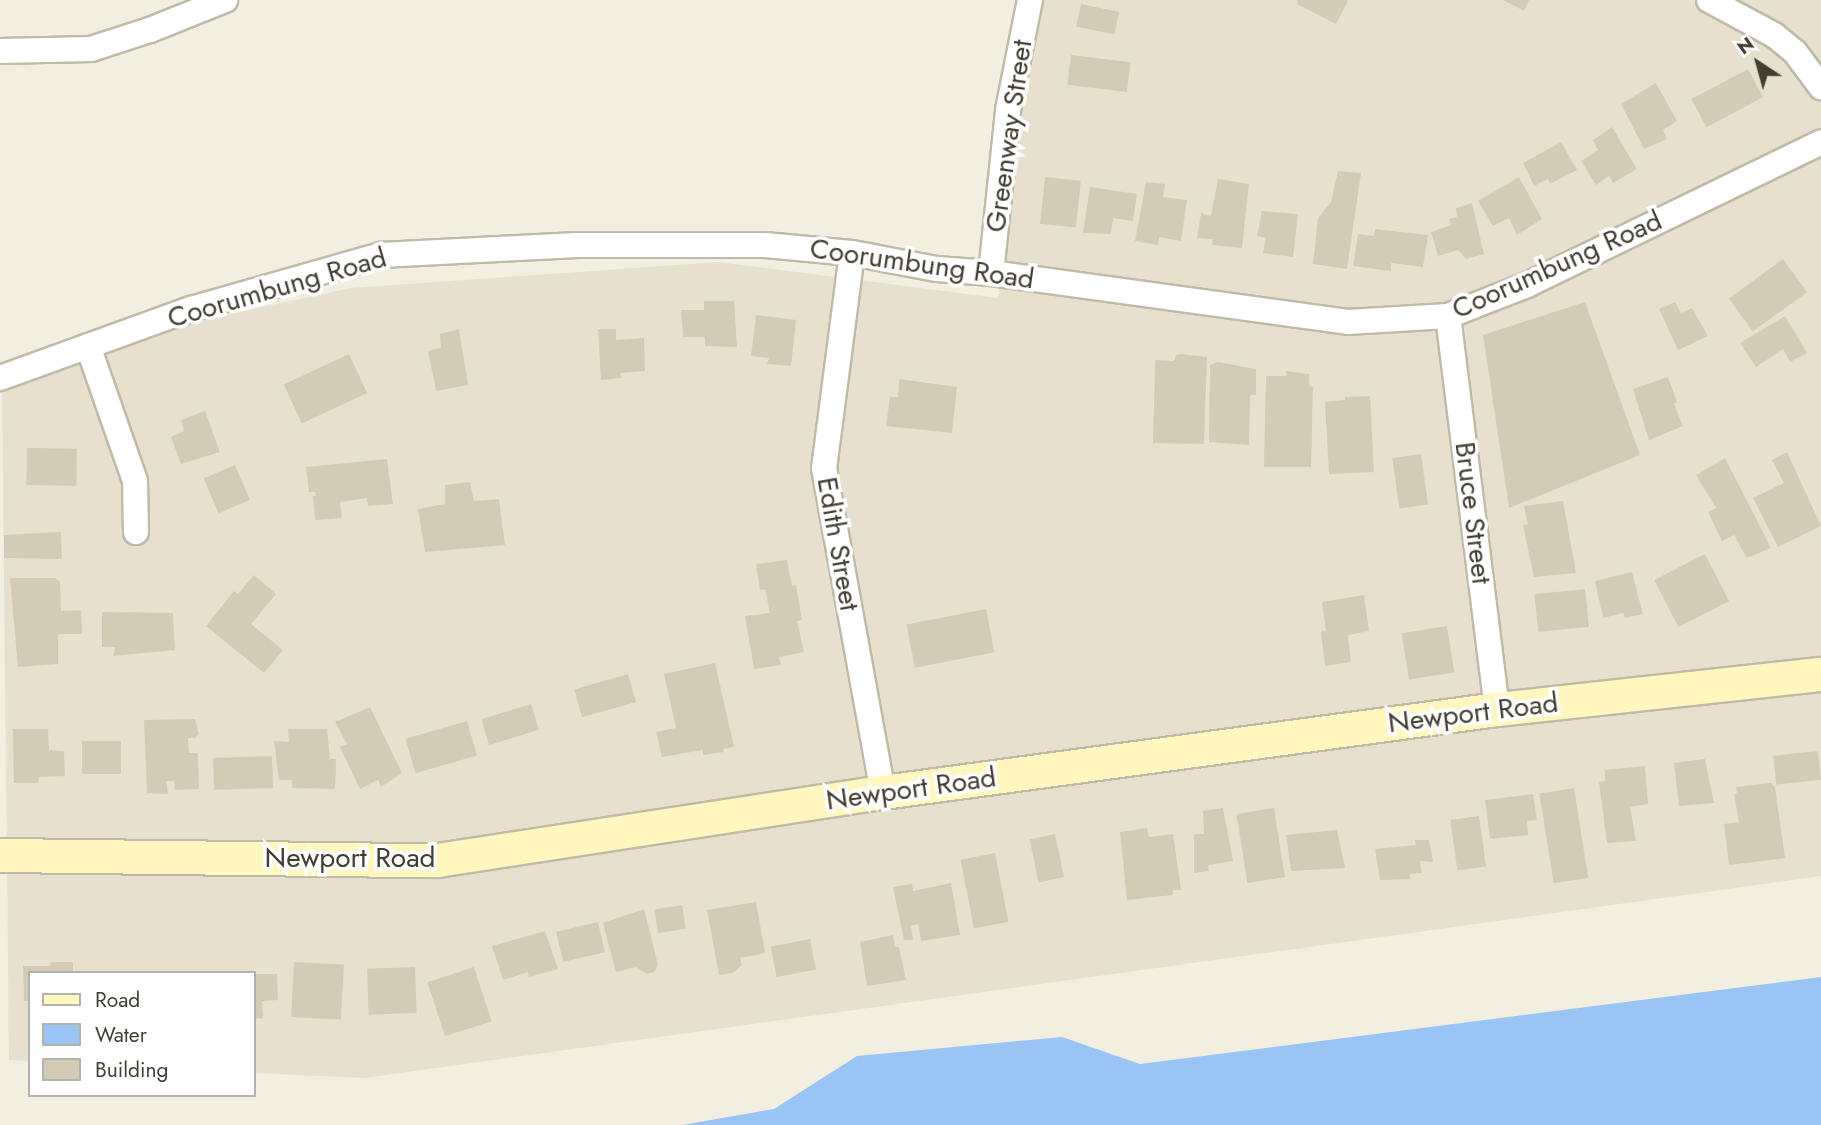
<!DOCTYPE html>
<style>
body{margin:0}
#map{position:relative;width:1821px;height:1125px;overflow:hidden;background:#f2efe1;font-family:Jost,sans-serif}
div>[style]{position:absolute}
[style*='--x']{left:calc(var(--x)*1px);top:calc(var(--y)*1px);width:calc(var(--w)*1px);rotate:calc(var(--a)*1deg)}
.residential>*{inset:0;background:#e6e1cf}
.water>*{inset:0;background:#99c4f3}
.building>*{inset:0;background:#d3cbb6;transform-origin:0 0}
.roads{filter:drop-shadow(2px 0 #c0baa6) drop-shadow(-2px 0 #c0baa6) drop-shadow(0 2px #c0baa6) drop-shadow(0 -2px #c0baa6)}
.street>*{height:24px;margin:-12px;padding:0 12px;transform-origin:12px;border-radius:12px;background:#fff}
.secondary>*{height:33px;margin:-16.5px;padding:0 16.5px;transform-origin:16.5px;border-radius:16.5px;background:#fff7be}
span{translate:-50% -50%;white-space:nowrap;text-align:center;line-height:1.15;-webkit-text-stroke:7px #fff;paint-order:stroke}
.street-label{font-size:28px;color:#433e32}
.legend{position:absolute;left:28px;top:971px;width:228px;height:126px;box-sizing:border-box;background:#fff;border:2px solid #b4b2ad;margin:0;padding:9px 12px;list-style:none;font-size:21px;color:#433e32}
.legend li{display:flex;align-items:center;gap:14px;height:35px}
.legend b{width:35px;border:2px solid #b4b2ad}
.north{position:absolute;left:1723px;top:28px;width:70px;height:70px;-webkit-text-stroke:5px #fff;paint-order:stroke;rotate:324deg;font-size:19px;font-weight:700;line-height:28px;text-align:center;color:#433e32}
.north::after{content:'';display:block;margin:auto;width:24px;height:32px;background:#433e32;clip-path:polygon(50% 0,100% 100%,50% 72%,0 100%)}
</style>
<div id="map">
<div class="residential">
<i style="clip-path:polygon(1043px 0,1821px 0,1821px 876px,364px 1078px,254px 1073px,254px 973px,30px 973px,30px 1061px,9px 1060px,2px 393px,196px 321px,351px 288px,719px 262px,998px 298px,1019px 110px)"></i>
</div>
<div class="water">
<i style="clip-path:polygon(1821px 977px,1821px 1125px,682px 1125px,774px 1109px,857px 1056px,1062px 1037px,1140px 1064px)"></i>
</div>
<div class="building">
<i style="clip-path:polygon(1298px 0,1346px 0,1348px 1px,1336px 24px,1297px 4px)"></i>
<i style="clip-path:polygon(1503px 0,1529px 0,1524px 11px)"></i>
<i style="left:1081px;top:4px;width:39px;height:23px;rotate:12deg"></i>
<i style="left:1071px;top:55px;width:60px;height:30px;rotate:7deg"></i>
<i style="left:1748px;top:69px;width:32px;height:64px;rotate:62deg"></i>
<i style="clip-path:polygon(1656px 83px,1677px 121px,1663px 130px,1667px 139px,1644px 149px,1621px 104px)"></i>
<i style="clip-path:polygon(1612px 127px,1637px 169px,1613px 183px,1609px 176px,1596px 185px,1581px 161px,1598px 150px,1593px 140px)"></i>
<i style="clip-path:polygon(1561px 142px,1577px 170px,1550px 184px,1548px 179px,1534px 186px,1523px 163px)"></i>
<i style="clip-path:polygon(1338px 171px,1361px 173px,1347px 269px,1313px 264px,1318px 218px,1331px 202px)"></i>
<i style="left:1045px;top:177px;width:36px;height:47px;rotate:6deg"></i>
<i style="clip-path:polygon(1519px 177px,1542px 219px,1517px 235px,1509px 218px,1493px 226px,1478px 201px)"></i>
<i style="clip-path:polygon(1218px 179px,1249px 184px,1242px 248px,1212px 245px,1213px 239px,1197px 238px,1201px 213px,1211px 216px)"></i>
<i style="clip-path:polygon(1146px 182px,1165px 184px,1163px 197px,1187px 200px,1181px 241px,1159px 237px,1158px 245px,1135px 241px)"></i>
<i style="clip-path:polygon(1090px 187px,1137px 194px,1133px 221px,1113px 218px,1111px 234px,1083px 233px)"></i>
<i style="clip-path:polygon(1472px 203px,1484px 254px,1466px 259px,1458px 250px,1438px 256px,1431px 232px,1451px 225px,1449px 219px,1457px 217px,1456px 208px)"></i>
<i style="clip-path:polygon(1262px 211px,1298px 214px,1293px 257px,1263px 253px,1266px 238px,1257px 236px)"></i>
<i style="clip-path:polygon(1375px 229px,1428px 235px,1423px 267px,1391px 263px,1391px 271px,1353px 266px,1358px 234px,1374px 236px)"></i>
<i style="left:1783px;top:259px;width:41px;height:67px;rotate:54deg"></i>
<i style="clip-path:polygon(704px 301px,734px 301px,737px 347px,705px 346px,705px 337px,683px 337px,681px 310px,704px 310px)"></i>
<i style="clip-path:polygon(1585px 302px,1640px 455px,1509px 508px,1483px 335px)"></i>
<i style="clip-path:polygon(1675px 302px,1681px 313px,1692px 308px,1708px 336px,1678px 350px,1659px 309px)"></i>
<i style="clip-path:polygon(756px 315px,796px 320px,791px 366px,767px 364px,769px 358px,751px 356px)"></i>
<i style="clip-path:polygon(1785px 316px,1807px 353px,1790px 362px,1783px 349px,1756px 367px,1740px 343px)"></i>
<i style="clip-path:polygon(459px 329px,468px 385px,436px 391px,428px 351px,441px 348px,440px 334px)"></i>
<i style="clip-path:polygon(598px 329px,616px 329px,616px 340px,644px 338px,645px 371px,620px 373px,621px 378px,601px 380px)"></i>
<i style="left:349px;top:354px;width:43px;height:72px;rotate:65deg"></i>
<i style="clip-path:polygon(1181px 354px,1207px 357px,1204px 444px,1153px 443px,1155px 360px,1174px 361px,1176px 355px)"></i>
<i style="clip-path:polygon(1218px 362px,1256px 369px,1256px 395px,1250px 395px,1249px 445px,1209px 442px,1210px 365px)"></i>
<i style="clip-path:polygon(1286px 371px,1309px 374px,1309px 386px,1313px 387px,1311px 467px,1264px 467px,1266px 376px,1286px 376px)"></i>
<i style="clip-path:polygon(1668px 377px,1677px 402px,1674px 404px,1683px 426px,1649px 440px,1633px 389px)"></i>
<i style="clip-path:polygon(899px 379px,957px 387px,952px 433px,886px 426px,890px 397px,898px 397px)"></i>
<i style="clip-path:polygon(1370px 396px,1374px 472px,1329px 474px,1325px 402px,1345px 400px,1345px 397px)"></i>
<i style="clip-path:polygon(205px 411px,220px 452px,181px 464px,171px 437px,184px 431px,181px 420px)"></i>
<i style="left:27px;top:448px;width:50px;height:37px;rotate:1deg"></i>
<i style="clip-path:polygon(1787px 452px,1821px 526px,1778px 547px,1753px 498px,1784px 483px,1772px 460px)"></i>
<i style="left:1421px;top:454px;width:51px;height:29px;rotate:82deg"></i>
<i style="clip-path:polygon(1725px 458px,1771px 548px,1747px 558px,1734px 535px,1722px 541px,1708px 512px,1716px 508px,1696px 475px)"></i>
<i style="clip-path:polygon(387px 459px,393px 504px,368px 506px,367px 498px,340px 502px,342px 518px,315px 520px,313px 496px,316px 496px,315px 492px,309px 492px,306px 467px)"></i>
<i style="left:235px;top:465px;width:38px;height:34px;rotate:67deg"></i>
<i style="clip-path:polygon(470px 482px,474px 501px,499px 499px,505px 545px,425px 552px,418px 509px,445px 504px,445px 485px)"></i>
<i style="clip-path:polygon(1563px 501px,1576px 573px,1534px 577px,1523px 525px,1528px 524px,1524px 506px)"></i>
<i style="clip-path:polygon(61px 532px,62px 559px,4px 558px,4px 535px)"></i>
<i style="left:1705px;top:554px;width:53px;height:57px;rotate:63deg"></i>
<i style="clip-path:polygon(787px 560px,792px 586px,796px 585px,802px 620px,797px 621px,804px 652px,779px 657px,781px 665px,754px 669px,745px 616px,770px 613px,765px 589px,760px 590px,756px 564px)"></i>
<i style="clip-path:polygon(1632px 572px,1643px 614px,1625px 618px,1623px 613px,1603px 618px,1595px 581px)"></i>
<i style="clip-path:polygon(254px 575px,276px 594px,251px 624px,283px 650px,264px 673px,206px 626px,234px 591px,238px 594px)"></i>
<i style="clip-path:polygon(10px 578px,55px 578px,60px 582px,61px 611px,81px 610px,82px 634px,58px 634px,58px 664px,18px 667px)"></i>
<i style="left:1585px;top:589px;width:38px;height:51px;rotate:84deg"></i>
<i style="clip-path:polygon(1364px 595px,1369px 631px,1348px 635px,1351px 662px,1325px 666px,1321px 632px,1326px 631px,1322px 602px)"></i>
<i style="left:986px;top:609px;width:44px;height:81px;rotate:79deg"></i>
<i style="clip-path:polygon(102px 612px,173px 613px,175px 650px,113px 656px,115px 647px,102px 647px)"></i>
<i style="left:1447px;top:626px;width:47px;height:46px;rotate:81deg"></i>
<i style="clip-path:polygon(715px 663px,734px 747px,723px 749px,724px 752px,703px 755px,703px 750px,662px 757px,656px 732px,676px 728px,664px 674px)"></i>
<i style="left:628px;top:674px;width:29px;height:56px;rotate:74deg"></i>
<i style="left:531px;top:704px;width:27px;height:52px;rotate:73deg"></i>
<i style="clip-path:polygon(370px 707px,402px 773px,381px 787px,378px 780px,360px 789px,340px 747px,347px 744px,335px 722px)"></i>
<i style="clip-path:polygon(195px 719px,199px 734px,195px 738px,188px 738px,189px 753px,198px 753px,199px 789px,175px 790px,174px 781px,166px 781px,168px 794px,147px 793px,144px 720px)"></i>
<i style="left:467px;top:721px;width:36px;height:64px;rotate:74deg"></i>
<i style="clip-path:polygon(13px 729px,48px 729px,49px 750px,64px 751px,65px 776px,39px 777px,38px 783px,14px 783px)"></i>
<i style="clip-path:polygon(288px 729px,327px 729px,330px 759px,336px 759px,335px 789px,292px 788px,292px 780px,279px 780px,274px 741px,289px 742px)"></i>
<i style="left:82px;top:741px;width:39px;height:33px"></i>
<i style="left:1818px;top:751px;width:29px;height:45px;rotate:84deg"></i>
<i style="left:272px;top:756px;width:32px;height:59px;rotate:88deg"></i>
<i style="clip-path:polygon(1705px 759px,1714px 803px,1679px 806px,1674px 763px)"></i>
<i style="clip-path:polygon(1645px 766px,1648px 804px,1630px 807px,1636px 841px,1607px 843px,1599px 782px,1605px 781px,1605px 770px)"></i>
<i style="clip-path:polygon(1771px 783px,1775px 787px,1785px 858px,1729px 865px,1724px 824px,1739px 822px,1734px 794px,1737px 793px,1736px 787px)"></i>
<i style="left:1574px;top:788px;width:91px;height:35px;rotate:81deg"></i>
<i style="clip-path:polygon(1533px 794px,1537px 820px,1527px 821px,1528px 835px,1490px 839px,1485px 800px)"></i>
<i style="clip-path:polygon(1223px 808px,1233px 861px,1208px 865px,1209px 871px,1194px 873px,1194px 834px,1204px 834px,1203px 811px)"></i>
<i style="left:1274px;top:808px;width:70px;height:38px;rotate:81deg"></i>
<i style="left:1479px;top:816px;width:51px;height:29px;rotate:82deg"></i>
<i style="clip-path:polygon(1147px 828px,1149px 837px,1173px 834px,1181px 890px,1173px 890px,1173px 895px,1127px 900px,1120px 832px)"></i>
<i style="clip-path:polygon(1337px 830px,1345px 868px,1291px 871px,1286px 835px)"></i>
<i style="left:1055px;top:834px;width:44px;height:26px;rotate:78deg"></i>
<i style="clip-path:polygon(1415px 840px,1429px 840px,1433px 862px,1420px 861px,1422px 873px,1410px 874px,1410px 879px,1380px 880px,1375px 849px,1416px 845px)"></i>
<i style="left:995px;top:853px;width:70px;height:35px;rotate:79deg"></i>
<i style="clip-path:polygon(951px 883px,960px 935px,921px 941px,918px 924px,911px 926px,913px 940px,904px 940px,893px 887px,912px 884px,913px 891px)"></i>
<i style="clip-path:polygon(756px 902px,765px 953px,740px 958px,742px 965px,733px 973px,719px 975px,707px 910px)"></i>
<i style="left:682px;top:905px;width:24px;height:28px;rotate:81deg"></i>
<i style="clip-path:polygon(644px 909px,658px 965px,654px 972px,647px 974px,636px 967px,616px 972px,603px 923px)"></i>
<i style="left:598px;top:922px;width:31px;height:43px;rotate:77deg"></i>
<i style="clip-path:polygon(545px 931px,558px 969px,529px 977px,528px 972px,503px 980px,492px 946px)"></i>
<i style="clip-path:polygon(893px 935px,895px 947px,899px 947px,906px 980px,867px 986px,860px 942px)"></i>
<i style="left:810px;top:939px;width:31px;height:40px;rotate:79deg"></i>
<i style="clip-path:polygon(51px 962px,73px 962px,73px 973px,30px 973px,30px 1001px,24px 1001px,23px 966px,50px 966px)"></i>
<i style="left:294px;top:962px;width:50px;height:55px;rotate:3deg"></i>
<i style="left:415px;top:967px;width:46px;height:48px;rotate:88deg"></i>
<i style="left:474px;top:967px;width:57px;height:49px;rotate:72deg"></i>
<i style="clip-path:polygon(254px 974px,277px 974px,278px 1000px,262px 1001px,263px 1018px,254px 1019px)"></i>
</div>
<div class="roads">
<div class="street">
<i style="--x:1709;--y:0;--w:74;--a:28.3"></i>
<i style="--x:1774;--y:35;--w:27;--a:39"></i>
<i style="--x:1795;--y:52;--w:44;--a:53.4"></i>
<i style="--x:0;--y:51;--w:91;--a:-1.3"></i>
<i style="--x:91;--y:49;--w:62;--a:-17.9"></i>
<i style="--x:150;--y:30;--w:81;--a:-21.8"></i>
<i style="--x:852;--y:253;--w:217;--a:97.4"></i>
<i style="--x:824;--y:468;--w:329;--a:79.7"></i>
<i style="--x:991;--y:273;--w:164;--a:-84"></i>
<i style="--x:1008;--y:110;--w:112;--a:-78.7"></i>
<i style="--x:1448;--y:316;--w:396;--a:82.9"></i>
<i style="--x:88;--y:346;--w:143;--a:70.8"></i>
<i style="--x:135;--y:481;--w:51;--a:88.9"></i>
<i style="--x:0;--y:378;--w:203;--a:-19.9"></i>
<i style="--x:191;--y:309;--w:198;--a:-15.9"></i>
<i style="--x:381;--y:255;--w:196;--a:-2.9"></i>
<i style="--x:577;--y:245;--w:188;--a:0"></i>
<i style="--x:765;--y:245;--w:87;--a:5.3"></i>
<i style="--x:852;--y:253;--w:86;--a:10.7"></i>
<i style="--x:937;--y:269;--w:54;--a:4.2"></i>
<i style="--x:991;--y:273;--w:360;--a:7.8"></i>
<i style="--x:1348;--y:322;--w:100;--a:-3.4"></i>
<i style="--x:1448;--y:316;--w:85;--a:-21.4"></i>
<i style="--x:1527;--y:285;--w:327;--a:-25.9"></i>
</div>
<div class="secondary">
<i style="--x:0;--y:855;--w:437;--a:0.7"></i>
<i style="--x:437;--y:860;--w:451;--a:-8.7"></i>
<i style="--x:883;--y:792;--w:620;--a:-7.7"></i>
<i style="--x:1497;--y:709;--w:326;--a:-6.2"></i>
</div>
</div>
<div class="street-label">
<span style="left:1009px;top:136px;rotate:-82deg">Greenway Street</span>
<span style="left:922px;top:264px;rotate:8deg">Coorumbung Road</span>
<span style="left:1557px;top:265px;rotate:-24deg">Coorumbung Road</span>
<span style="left:277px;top:288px;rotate:-16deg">Coorumbung Road</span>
<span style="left:1473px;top:513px;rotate:83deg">Bruce Street</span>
<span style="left:838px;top:544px;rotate:80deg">Edith Street</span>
<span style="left:1473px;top:713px;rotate:-7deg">Newport Road</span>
<span style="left:911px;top:789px;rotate:-8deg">Newport Road</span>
<span style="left:350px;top:858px">Newport Road</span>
</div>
<ul class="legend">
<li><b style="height:9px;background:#fff7be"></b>Road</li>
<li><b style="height:19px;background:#99c4f3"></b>Water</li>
<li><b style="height:19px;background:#d3cbb6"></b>Building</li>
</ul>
<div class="north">N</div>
</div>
